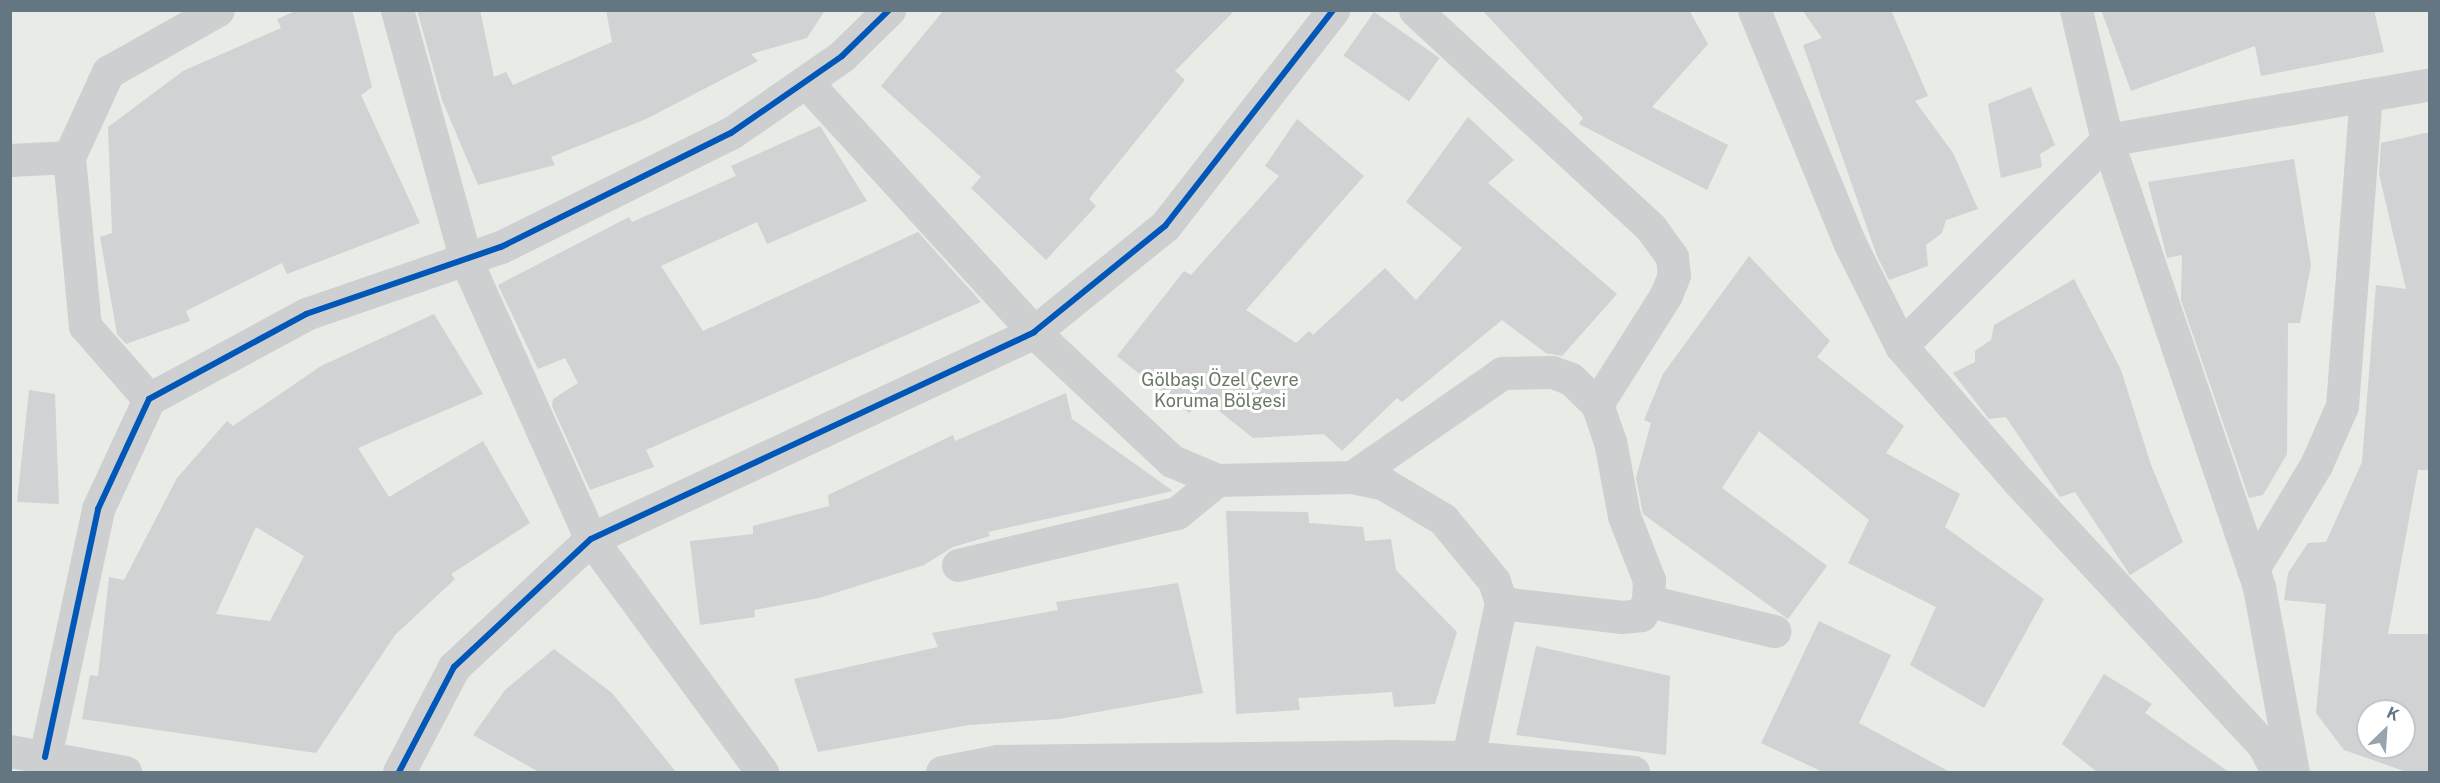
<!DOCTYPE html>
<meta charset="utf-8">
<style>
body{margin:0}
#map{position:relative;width:2440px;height:783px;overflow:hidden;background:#f9f9f9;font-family:"Public Sans",sans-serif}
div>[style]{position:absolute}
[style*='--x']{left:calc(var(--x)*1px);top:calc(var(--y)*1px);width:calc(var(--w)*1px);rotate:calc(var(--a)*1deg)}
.green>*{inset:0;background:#e8ebe6}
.building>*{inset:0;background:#d0d2d3;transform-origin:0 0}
.street>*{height:33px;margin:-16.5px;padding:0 16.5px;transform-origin:16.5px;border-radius:16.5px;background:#cecfd0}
.cycleway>*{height:6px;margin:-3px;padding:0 3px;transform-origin:3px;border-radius:3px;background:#0057b8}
span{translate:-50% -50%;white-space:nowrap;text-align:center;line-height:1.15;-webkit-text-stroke:6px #fff;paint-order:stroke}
.park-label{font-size:18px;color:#687a64}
.frame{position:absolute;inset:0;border:12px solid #657683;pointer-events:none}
.north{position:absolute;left:2356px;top:699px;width:60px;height:60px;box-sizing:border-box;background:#fff;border:2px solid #c1c8cd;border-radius:50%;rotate:25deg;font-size:16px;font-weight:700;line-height:24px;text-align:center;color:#657683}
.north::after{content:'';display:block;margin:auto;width:21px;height:27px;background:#99a4ac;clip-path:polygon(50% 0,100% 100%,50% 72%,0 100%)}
</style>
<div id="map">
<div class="green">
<i style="clip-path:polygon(evenodd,10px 11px,2429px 11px,2429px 772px,11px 772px,10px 11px,2368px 711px,2404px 711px,2404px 747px,2368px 747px,2368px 711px)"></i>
</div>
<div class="building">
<i style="clip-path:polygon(298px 10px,352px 10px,372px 87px,361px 95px,420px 223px,287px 274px,282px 263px,186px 311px,190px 321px,126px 344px,117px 334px,100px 237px,112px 233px,108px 127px,183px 71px,281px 28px,277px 19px)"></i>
<i style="clip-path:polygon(417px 10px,480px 10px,494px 77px,506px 72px,513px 85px,612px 42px,606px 10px,825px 10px,807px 38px,751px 54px,758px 61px,646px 119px,551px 157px,555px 165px,478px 185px,442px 100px)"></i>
<i style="clip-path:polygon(944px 10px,1235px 10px,1175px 71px,1185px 80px,1089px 199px,1096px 206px,1046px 260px,971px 188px,981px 177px,881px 86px)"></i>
<i style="clip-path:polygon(1482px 10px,1689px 10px,1708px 44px,1652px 107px,1728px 145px,1707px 190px,1579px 124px,1583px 118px)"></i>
<i style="clip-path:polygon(1802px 10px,1891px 10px,1928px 96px,1915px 101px,1953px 153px,1978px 209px,1946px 220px,1942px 233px,1926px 245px,1928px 266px,1889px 280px,1877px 256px,1803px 45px,1822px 38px)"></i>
<i style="clip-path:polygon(2101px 10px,2374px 10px,2384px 52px,2261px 76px,2255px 46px,2131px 91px)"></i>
<i style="left:1374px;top:12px;width:80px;height:53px;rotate:35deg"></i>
<i style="clip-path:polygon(2031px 87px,2055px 145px,2040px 154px,2042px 167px,2001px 178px,1988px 104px)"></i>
<i style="clip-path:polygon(1468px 117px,1514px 160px,1488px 183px,1617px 294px,1562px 356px,1546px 353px,1502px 320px,1402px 402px,1397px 398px,1342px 451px,1324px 434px,1253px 438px,1203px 398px,1189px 413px,1117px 356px,1184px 271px,1191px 275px,1279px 176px,1265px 166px,1297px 119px,1364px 176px,1246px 310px,1296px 343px,1309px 331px,1313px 335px,1385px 268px,1416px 300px,1462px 248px,1406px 202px)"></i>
<i style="clip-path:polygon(820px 126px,867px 201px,767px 244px,757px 222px,661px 266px,703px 331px,918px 232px,981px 302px,646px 450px,654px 467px,590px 490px,552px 406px,553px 399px,578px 383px,565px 358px,538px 369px,498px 285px,629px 217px,632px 222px,736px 176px,731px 166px)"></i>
<i style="clip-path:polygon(evenodd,2430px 132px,2430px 470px,2418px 470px,2388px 634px,2430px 634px,2430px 772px,2407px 772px,2344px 750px,2316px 713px,2326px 604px,2284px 600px,2288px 573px,2308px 543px,2326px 542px,2362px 462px,2376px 285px,2406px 289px,2379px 174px,2381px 143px,2430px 132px,2368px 711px,2404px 711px,2404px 747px,2368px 747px,2368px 711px)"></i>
<i style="clip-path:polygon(2294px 159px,2311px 265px,2300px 323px,2288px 323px,2287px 454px,2263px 495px,2249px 498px,2181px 300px,2182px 255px,2167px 258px,2148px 182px)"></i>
<i style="clip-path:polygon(1749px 256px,1830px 341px,1817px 357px,1904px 426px,1886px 453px,1960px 494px,1945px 527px,2044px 599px,1984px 708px,1910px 665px,1936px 607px,1848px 563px,1869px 520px,1759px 431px,1722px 488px,1827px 566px,1788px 619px,1643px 514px,1636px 478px,1651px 423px,1644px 420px,1663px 374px)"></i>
<i style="clip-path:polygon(2074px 279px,2121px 370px,2151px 465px,2183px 542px,2130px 575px,2075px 492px,2060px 497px,2006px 417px,1989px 419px,1953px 373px,1975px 362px,1975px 351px,1991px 340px,1994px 325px)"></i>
<i style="clip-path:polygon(evenodd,434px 314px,483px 394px,358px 448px,389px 497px,483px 441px,530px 523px,451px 574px,455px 579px,395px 635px,316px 753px,82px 719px,90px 675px,98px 676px,109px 577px,124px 580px,177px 478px,227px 421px,233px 426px,321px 366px,434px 314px,256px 527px,304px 556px,270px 621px,216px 614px,256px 527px)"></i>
<i style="clip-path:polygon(29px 390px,55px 394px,59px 504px,17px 502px)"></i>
<i style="clip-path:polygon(1066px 393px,1072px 419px,1173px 491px,988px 532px,990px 536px,953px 547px,924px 565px,819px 598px,754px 610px,755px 617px,700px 625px,690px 541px,753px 534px,753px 526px,829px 506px,828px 495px,953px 435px,955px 441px)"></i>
<i style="clip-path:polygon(1226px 511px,1308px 512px,1309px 523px,1363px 527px,1365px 541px,1391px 539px,1396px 570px,1457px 632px,1435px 704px,1394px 707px,1392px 692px,1298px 698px,1300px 710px,1236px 714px)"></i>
<i style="clip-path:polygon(1178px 583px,1203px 693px,1059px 719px,969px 725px,818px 752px,794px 679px,938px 647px,932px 633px,1058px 610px,1056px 602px)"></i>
<i style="clip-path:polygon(1819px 621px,1891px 655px,1859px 723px,1950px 772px,1823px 772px,1761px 743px)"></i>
<i style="clip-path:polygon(1536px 646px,1670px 676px,1666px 755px,1516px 735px)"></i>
<i style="clip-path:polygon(554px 649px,612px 693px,676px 772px,539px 772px,473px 735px,505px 690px)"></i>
<i style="clip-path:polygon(2104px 674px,2152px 704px,2145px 713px,2229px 772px,2097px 772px,2062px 744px)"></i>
</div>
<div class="street">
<i style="--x:397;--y:10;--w:259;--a:74.6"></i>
<i style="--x:466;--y:260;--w:306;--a:65.9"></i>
<i style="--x:591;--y:539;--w:289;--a:53.7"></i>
<i style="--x:1415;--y:10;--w:321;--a:42.7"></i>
<i style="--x:1651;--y:228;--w:36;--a:54"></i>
<i style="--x:1672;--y:257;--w:18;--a:84"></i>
<i style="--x:1674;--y:275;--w:22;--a:112"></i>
<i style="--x:1666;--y:295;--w:129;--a:122.3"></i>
<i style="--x:1754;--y:10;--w:253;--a:67.7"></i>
<i style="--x:1850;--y:244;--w:114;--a:63.4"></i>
<i style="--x:1901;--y:346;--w:180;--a:49.1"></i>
<i style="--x:2019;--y:482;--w:360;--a:47.1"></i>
<i style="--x:2264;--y:746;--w:29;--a:63"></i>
<i style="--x:2076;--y:10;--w:134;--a:76.6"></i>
<i style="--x:2107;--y:140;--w:472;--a:71.2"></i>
<i style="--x:2259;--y:587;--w:188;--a:79.6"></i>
<i style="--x:806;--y:82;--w:338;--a:47.6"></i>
<i style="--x:1034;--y:332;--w:189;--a:43.1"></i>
<i style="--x:1172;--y:461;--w:49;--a:22.9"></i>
<i style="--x:1217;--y:480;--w:135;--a:-1.3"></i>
<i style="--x:1352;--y:477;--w:33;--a:12"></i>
<i style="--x:1384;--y:484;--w:69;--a:30.7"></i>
<i style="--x:1443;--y:519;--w:80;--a:50.6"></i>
<i style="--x:1494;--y:581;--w:23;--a:72"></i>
<i style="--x:1501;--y:603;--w:157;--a:102.1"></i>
<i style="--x:69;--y:157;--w:170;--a:84.6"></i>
<i style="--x:85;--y:326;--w:97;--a:48.8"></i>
<i style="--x:10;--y:160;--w:59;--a:-2.9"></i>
<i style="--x:69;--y:157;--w:94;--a:-65.4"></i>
<i style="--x:108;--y:72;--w:126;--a:-29.4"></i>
<i style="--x:1901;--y:346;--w:291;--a:-45"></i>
<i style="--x:2107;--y:140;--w:328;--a:-9.8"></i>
<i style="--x:1352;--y:477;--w:183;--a:-34.7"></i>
<i style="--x:1502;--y:373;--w:50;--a:-1.1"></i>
<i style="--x:1552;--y:372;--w:20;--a:20"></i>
<i style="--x:1571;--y:379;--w:36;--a:44"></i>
<i style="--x:1597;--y:404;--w:39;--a:71"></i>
<i style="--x:1610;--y:441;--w:76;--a:79.4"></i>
<i style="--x:1624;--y:516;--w:69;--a:68.7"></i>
<i style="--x:1649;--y:580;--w:21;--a:93"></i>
<i style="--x:1648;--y:601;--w:16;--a:117"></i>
<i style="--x:1641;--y:615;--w:19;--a:174"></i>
<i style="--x:1622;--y:617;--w:122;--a:-173.4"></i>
<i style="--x:958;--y:565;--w:225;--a:-13.4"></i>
<i style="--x:1177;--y:513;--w:52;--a:-39.5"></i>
<i style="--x:2253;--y:569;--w:122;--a:-58.8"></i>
<i style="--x:2316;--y:465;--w:64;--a:-66.2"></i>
<i style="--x:2342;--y:406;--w:312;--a:-85.6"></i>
<i style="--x:1648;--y:601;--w:130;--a:13.4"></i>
<i style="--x:10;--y:751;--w:117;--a:10.3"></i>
<i style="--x:45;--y:757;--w:254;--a:-77.9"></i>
<i style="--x:98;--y:509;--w:121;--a:-65.1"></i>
<i style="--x:149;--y:399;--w:179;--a:-28.4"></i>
<i style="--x:306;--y:314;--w:206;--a:-19"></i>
<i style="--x:501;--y:247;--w:257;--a:-26.4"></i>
<i style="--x:731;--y:133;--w:135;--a:-34.7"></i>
<i style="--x:842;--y:56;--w:66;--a:-44.4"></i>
<i style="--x:399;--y:772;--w:119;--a:-62.4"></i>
<i style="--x:454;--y:667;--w:187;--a:-43.1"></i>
<i style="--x:591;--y:539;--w:489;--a:-25"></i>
<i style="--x:1034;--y:332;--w:169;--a:-39"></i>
<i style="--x:1165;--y:226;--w:274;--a:-52.1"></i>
<i style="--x:942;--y:772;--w:57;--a:-11.1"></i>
<i style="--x:998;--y:761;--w:390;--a:-0.7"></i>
<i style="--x:1388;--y:756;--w:80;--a:0.7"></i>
<i style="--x:1468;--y:757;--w:166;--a:5.2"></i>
</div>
<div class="cycleway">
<i style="--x:45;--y:757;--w:254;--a:-77.9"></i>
<i style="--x:98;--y:509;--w:121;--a:-65.1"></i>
<i style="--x:149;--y:399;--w:179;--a:-28.4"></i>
<i style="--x:306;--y:314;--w:206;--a:-19"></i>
<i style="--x:501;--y:247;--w:257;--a:-26.4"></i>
<i style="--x:731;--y:133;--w:135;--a:-34.7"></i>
<i style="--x:842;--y:56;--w:66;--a:-44.4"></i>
<i style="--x:399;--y:772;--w:119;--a:-62.4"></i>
<i style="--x:454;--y:667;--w:187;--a:-43.1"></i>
<i style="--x:591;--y:539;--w:489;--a:-25"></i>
<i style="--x:1034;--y:332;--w:169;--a:-39"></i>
<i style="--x:1165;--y:226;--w:274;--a:-52.1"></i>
</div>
<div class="park-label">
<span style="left:1220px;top:391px">Gölbaşı Özel Çevre<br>Koruma Bölgesi</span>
</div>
<div class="frame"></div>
<div class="north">K</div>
</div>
